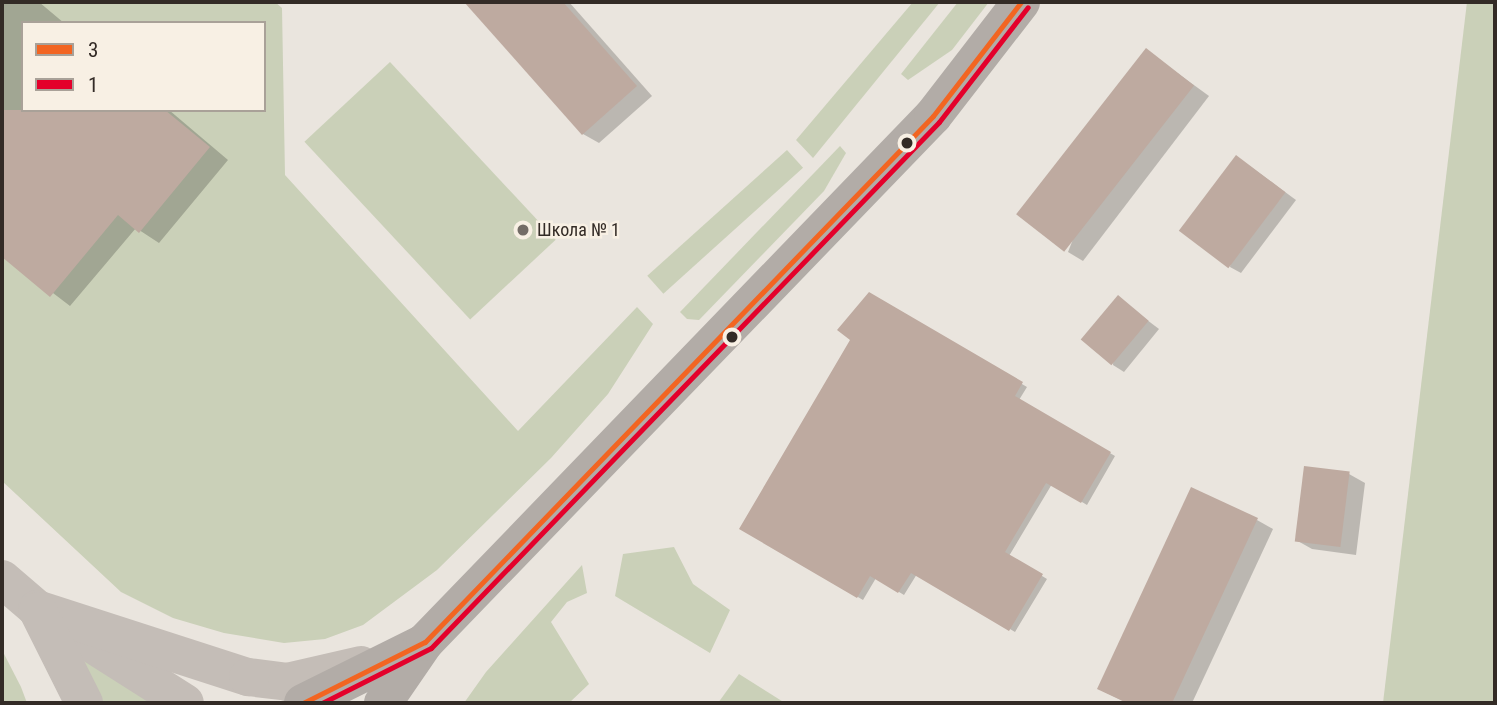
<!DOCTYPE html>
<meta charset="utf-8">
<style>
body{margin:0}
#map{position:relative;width:1497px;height:705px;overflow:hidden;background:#eae5de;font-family:"Roboto Condensed",sans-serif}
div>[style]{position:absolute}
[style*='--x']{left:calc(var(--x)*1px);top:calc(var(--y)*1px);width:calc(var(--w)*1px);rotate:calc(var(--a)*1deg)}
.green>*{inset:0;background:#cad0b8;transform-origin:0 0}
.shadow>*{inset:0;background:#0003}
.building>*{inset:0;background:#beaaa0;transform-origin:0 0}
.minor>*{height:38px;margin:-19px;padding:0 19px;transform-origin:19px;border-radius:19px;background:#c4bdb7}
.major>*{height:38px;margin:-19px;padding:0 19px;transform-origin:19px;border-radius:19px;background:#b2aca7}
.bus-1>*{height:5px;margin:-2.5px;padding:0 2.5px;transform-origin:2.5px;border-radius:2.5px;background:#f26522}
.bus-2>*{height:5px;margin:-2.5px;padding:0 2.5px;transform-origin:2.5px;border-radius:2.5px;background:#e4002b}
.dots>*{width:19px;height:19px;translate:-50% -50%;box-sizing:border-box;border:4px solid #f8f0e4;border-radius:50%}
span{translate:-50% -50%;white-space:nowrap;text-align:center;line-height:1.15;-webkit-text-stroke:5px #f8f0e4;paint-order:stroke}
.poi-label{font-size:18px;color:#332b26}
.left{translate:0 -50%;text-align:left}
.frame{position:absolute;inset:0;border:4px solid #332b26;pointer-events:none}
.legend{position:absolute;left:21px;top:21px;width:245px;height:91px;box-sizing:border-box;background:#f8f0e4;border:2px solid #a9a198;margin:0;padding:9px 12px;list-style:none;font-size:21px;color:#332b26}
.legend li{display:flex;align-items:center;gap:14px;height:35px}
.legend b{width:35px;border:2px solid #a9a198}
</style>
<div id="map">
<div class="green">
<i style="clip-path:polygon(evenodd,2px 2px,275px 2px,282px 8px,285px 175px,518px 431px,637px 307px,653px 324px,608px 394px,551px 458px,437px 570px,363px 625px,325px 639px,284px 643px,224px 633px,173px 618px,121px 592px,2px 481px,2px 2px,23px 23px,264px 23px,264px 110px,23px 110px,23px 23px)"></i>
<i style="clip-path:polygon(913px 2px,940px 2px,813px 158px,796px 140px)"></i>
<i style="clip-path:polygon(958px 2px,989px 2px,952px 50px,908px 80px,901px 74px)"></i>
<i style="clip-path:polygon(1467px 2px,1495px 2px,1495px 703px,1383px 703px)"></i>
<i style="left:390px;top:62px;width:243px;height:117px;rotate:47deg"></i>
<i style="clip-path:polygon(840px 146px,846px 153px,824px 191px,699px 320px,687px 319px,680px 312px)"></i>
<i style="left:787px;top:150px;width:24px;height:188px;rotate:48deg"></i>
<i style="clip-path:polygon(674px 547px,693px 584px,730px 610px,710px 653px,615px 596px,623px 554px)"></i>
<i style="clip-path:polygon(582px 565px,587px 593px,567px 602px,551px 622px,589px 684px,569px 703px,464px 703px,486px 672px)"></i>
<i style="clip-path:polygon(2px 650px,21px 687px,27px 703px,2px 703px)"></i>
<i style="clip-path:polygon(82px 657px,158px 703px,102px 703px)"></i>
<i style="clip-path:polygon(739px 674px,785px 703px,718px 703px)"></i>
</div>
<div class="shadow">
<i style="clip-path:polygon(2px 2px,39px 2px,64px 23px,23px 23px,23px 110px,169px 110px,228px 160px,159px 243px,136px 228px,70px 306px,2px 254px)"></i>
<i style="clip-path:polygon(466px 2px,569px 2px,652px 96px,599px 143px,583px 134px)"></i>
<i style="clip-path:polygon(1147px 51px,1209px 96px,1083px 261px,1068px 252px)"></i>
<i style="clip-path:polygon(1247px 164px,1296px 200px,1241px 273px,1230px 267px)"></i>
<i style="clip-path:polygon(869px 294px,1027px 387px,1019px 400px,1115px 456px,1087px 505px,1052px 484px,1009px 556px,1047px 579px,1015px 632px,917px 574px,904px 595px,876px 578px,863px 600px,741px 528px,853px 340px)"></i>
<i style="clip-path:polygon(1118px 298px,1159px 329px,1124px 372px,1113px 365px)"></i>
<i style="clip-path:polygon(1349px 474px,1365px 483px,1356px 555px,1312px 549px,1296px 540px)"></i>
<i style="clip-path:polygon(1257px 520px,1273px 529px,1192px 703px,1127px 703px,1099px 689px)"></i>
</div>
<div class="building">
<i style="clip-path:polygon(464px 2px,563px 2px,637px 86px,582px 135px)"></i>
<i style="left:1146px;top:48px;width:61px;height:211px;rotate:38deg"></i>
<i style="clip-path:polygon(2px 110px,165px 110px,210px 147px,139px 233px,118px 215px,50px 297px,2px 257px)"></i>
<i style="left:1236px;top:155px;width:62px;height:95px;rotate:37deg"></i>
<i style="clip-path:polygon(869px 292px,1023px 382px,1015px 396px,1111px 452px,1081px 503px,1046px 483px,1005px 552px,1043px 574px,1009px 631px,911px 573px,898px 593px,870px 576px,857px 598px,739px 529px,850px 340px,837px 330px)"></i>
<i style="left:1118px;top:295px;width:40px;height:58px;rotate:40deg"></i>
<i style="left:1304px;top:466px;width:46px;height:76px;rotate:7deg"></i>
<i style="clip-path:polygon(1191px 487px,1258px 518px,1172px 703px,1127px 703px,1097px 689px)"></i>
</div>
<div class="minor">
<i style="--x:2;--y:579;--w:46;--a:40.6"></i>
<i style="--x:37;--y:609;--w:175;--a:32.4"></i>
<i style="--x:37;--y:609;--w:222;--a:17.9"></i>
<i style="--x:248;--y:677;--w:39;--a:7"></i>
<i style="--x:287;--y:682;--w:76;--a:-12.9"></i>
<i style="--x:38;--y:611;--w:103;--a:63.4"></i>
</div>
<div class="major">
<i style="--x:303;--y:703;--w:131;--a:-26.4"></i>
<i style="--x:383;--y:703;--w:74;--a:-55.5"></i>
<i style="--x:425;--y:642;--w:731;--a:-46"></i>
<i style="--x:933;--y:116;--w:144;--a:-52.3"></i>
</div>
<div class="bus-1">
<i style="--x:303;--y:703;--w:136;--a:-26.6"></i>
<i style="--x:425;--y:642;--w:731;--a:-46"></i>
<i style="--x:933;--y:116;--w:144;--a:-52.3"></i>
</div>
<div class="bus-2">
<i style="--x:322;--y:703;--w:122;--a:-26.8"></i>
<i style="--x:431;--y:648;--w:731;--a:-46"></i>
<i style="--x:939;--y:122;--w:145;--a:-52.3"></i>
</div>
<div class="dots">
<i style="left:907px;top:143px;background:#332b26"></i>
<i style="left:523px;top:230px;background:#736c66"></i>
<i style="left:732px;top:337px;background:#332b26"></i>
</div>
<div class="poi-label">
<span class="left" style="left:537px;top:230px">Школа № 1</span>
</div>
<div class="frame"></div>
<ul class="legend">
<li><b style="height:9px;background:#f26522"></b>3</li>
<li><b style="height:9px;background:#e4002b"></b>1</li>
</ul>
</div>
